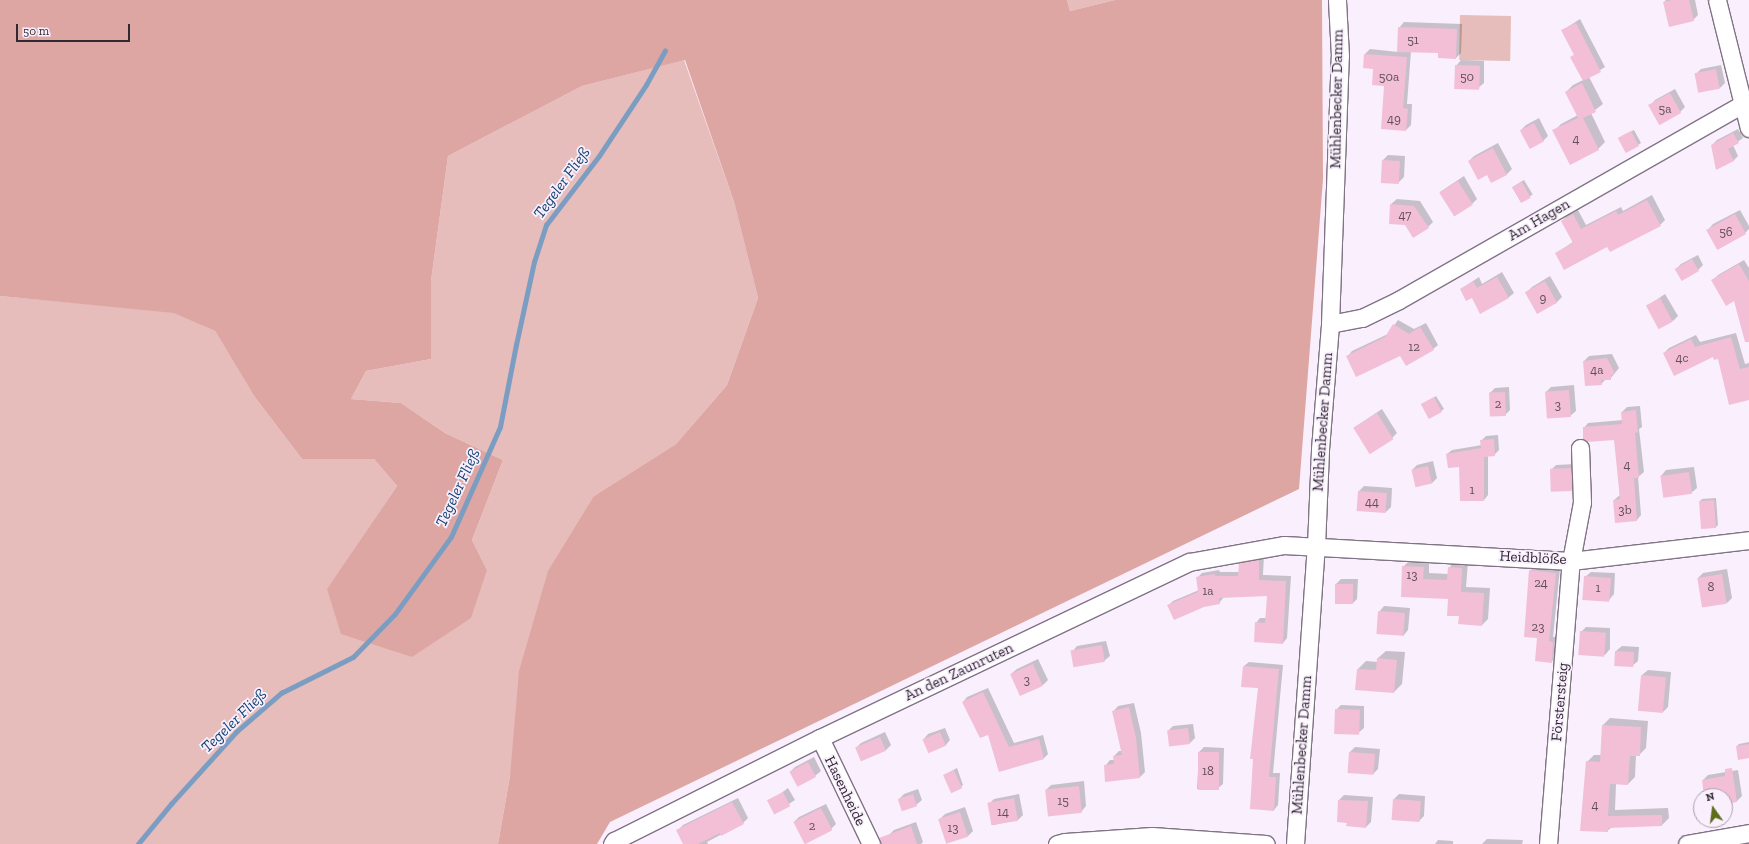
<!DOCTYPE html>
<meta charset="utf-8">
<style>
body{margin:0}
#map{position:relative;width:1749px;height:844px;overflow:hidden;background:#f9effd;font-family:"Zilla Slab",serif}
div>[style]{position:absolute}
[style*='--x']{left:calc(var(--x)*1px);top:calc(var(--y)*1px);width:calc(var(--w)*1px);rotate:calc(var(--a)*1deg)}
.green>*{inset:0;background:#e6bdbb;transform-origin:0 0}
.forest>*{inset:0;background:#dea6a3}
.shadow>*{inset:0;background:#0003;transform-origin:0 0}
.stream>*{height:4.5px;margin:-2.25px;padding:0 2.25px;transform-origin:2.25px;border-radius:2.25px;background:#7c9dc2}
.building>*{inset:0;background:#f3bfd7;transform-origin:0 0}
.roads{filter:drop-shadow(1px 0 #817386) drop-shadow(-1px 0 #817386) drop-shadow(0 1px #817386) drop-shadow(0 -1px #817386)}
.minor>*{height:17px;margin:-8.5px;padding:0 8.5px;transform-origin:8.5px;border-radius:8.5px;background:#fff}
span{translate:-50% -50%;white-space:nowrap;text-align:center;line-height:1.15;-webkit-text-stroke:3.5px #f9effd;paint-order:stroke}
.number-label{font-size:13px;color:#604e5a}
.number-label span{-webkit-text-stroke-width:0}
.street-label{font-size:15px;color:#2f2931}
.water-label{font-size:16px;color:#134272;font-style:italic}
.north{position:absolute;left:1693px;top:788px;width:40px;height:40px;box-sizing:border-box;background:#f9effd;border:1px solid #a8a0ab;border-radius:50%;rotate:346deg;font-size:11px;font-weight:700;line-height:16px;text-align:center;color:#2f2931}
.north::after{content:'';display:block;margin:auto;width:14px;height:18px;background:#5d6d19;clip-path:polygon(50% 0,100% 100%,50% 72%,0 100%)}
.scale{position:absolute;left:16px;top:24px;width:114px;height:18px;box-sizing:border-box;border:2px solid #2f2931;border-top:0;padding-left:5px;font-size:12px;line-height:14px;white-space:nowrap;color:#2f2931;-webkit-text-stroke:3px #f9effd;paint-order:stroke}
</style>
<div id="map">
<div class="green">
<i style="clip-path:polygon(1067px 0,1115px 0,1070px 11px)"></i>
<i style="left:1460px;top:15px;width:51px;height:45px;rotate:1deg"></i>
<i style="clip-path:polygon(684px 60px,734px 202px,758px 298px,727px 385px,676px 444px,594px 496px,510px 776px,498px 844px,0 844px,0 296px,174px 312px,215px 331px,254px 396px,302px 459px,374px 459px,397px 486px,327px 590px,487px 570px,472px 540px,503px 460px,445px 433px,401px 403px,351px 399px,366px 371px,431px 359px,431px 281px,448px 156px,582px 86px)"></i>
</div>
<div class="forest">
<i style="clip-path:polygon(0 0,1067px 0,1070px 11px,1115px 0,1322px 0,1323px 179px,1299px 489px,610px 822px,597px 844px,498px 844px,510px 776px,519px 671px,548px 571px,594px 496px,676px 444px,727px 385px,758px 298px,734px 202px,685px 60px,582px 86px,448px 156px,431px 281px,431px 359px,366px 371px,351px 399px,401px 403px,445px 433px,503px 460px,472px 540px,487px 570px,471px 618px,412px 657px,341px 634px,327px 589px,397px 486px,374px 459px,302px 459px,254px 396px,215px 331px,174px 313px,0 296px)"></i>
</div>
<div class="shadow">
<i style="clip-path:polygon(1666px 0,1695px 0,1698px 15px,1693px 20px,1664px 2px)"></i>
<i style="clip-path:polygon(1580px 19px,1605px 67px,1589px 77px,1603px 104px,1591px 113px,1605px 142px,1598px 149px,1554px 131px,1561px 124px,1578px 115px,1566px 92px,1573px 85px,1583px 80px,1572px 57px,1575px 54px,1563px 30px)"></i>
<i style="clip-path:polygon(1404px 22px,1462px 24px,1461px 53px,1456px 58px,1439px 52px,1411px 51px,1407px 104px,1412px 104px,1411px 125px,1406px 130px,1385px 85px,1365px 54px,1370px 49px,1398px 52px,1399px 28px)"></i>
<i style="clip-path:polygon(1461px 60px,1484px 61px,1484px 83px,1478px 88px,1456px 66px)"></i>
<i style="clip-path:polygon(1721px 65px,1725px 83px,1720px 88px,1696px 74px,1701px 69px)"></i>
<i style="clip-path:polygon(1675px 89px,1685px 107px,1680px 112px,1650px 106px,1655px 100px)"></i>
<i style="clip-path:polygon(1539px 118px,1548px 136px,1543px 141px,1521px 130px,1526px 125px)"></i>
<i style="clip-path:polygon(1738px 129px,1743px 138px,1733px 145px,1738px 156px,1733px 161px,1712px 145px,1717px 140px)"></i>
<i style="clip-path:polygon(1634px 130px,1641px 143px,1627px 152px,1622px 136px)"></i>
<i style="clip-path:polygon(1498px 143px,1512px 169px,1507px 174px,1492px 182px,1487px 174px,1469px 161px,1474px 156px)"></i>
<i style="clip-path:polygon(1388px 155px,1405px 156px,1404px 177px,1399px 182px,1383px 160px)"></i>
<i style="clip-path:polygon(1464px 176px,1477px 199px,1472px 204px,1440px 192px)"></i>
<i style="left:1524px;top:180px;width:17px;height:14px;rotate:59deg"></i>
<i style="clip-path:polygon(1652px 195px,1665px 220px,1660px 225px,1556px 253px,1573px 242px,1562px 221px,1567px 216px,1578px 210px,1586px 225px,1621px 207px,1623px 211px)"></i>
<i style="clip-path:polygon(1397px 199px,1420px 201px,1433px 222px,1428px 227px,1391px 204px)"></i>
<i style="clip-path:polygon(1740px 210px,1749px 226px,1749px 229px,1745px 233px,1708px 230px,1713px 224px)"></i>
<i style="clip-path:polygon(1698px 255px,1703px 265px,1698px 270px,1676px 269px,1681px 264px)"></i>
<i style="clip-path:polygon(1744px 260px,1749px 268px,1749px 335px,1735px 300px,1713px 280px,1718px 275px)"></i>
<i style="clip-path:polygon(1502px 272px,1514px 293px,1508px 298px,1472px 297px,1461px 289px,1479px 277px,1482px 284px)"></i>
<i style="clip-path:polygon(1550px 276px,1562px 297px,1557px 302px,1538px 312px,1527px 292px,1532px 287px)"></i>
<i style="clip-path:polygon(1665px 294px,1678px 316px,1673px 321px,1647px 306px)"></i>
<i style="clip-path:polygon(1398px 320px,1414px 329px,1426px 323px,1438px 345px,1433px 349px,1348px 356px,1352px 351px,1388px 334px)"></i>
<i style="clip-path:polygon(1736px 333px,1745px 364px,1749px 363px,1749px 396px,1718px 358px,1714px 356px,1664px 353px,1669px 348px,1696px 335px,1700px 342px)"></i>
<i style="clip-path:polygon(1612px 354px,1619px 368px,1610px 379px,1606px 379px,1601px 384px,1584px 361px,1589px 356px)"></i>
<i style="clip-path:polygon(1574px 385px,1576px 411px,1570px 416px,1546px 392px,1551px 387px)"></i>
<i style="clip-path:polygon(1509px 387px,1510px 410px,1505px 415px,1490px 393px,1495px 388px)"></i>
<i style="clip-path:polygon(1436px 396px,1444px 409px,1441px 411px,1422px 405px)"></i>
<i style="clip-path:polygon(1640px 406px,1642px 427px,1639px 429px,1644px 472px,1638px 477px,1641px 515px,1637px 520px,1614px 500px,1620px 495px,1615px 439px,1584px 428px,1588px 423px,1623px 420px,1622px 412px,1627px 407px)"></i>
<i style="clip-path:polygon(1382px 409px,1397px 433px,1392px 438px,1355px 427px)"></i>
<i style="clip-path:polygon(1498px 435px,1499px 450px,1494px 455px,1488px 455px,1488px 495px,1484px 500px,1460px 465px,1447px 454px,1452px 450px,1482px 445px,1482px 440px,1486px 436px)"></i>
<i style="clip-path:polygon(1433px 461px,1437px 478px,1432px 483px,1412px 470px,1417px 465px)"></i>
<i style="clip-path:polygon(1576px 464px,1576px 485px,1571px 490px,1552px 491px,1551px 470px,1556px 465px)"></i>
<i style="clip-path:polygon(1694px 467px,1697px 488px,1691px 493px,1661px 476px,1666px 470px)"></i>
<i style="clip-path:polygon(1364px 486px,1392px 488px,1391px 507px,1386px 512px,1359px 491px)"></i>
<i style="clip-path:polygon(1716px 498px,1718px 525px,1716px 527px,1700px 501px,1702px 499px)"></i>
<i style="clip-path:polygon(1264px 556px,1263px 575px,1291px 576px,1287px 638px,1283px 643px,1256px 623px,1260px 618px,1266px 618px,1268px 595px,1224px 597px,1219px 603px,1169px 605px,1173px 601px,1199px 590px,1197px 578px,1202px 573px,1219px 570px,1220px 572px,1240px 572px,1240px 564px,1244px 559px)"></i>
<i style="clip-path:polygon(1409px 561px,1429px 562px,1429px 573px,1448px 574px,1449px 568px,1454px 562px,1468px 562px,1466px 587px,1490px 588px,1488px 619px,1482px 625px,1460px 615px,1449px 598px,1403px 567px)"></i>
<i style="clip-path:polygon(1534px 566px,1560px 568px,1553px 637px,1557px 637px,1556px 657px,1551px 662px,1538px 638px,1530px 571px)"></i>
<i style="clip-path:polygon(1727px 569px,1732px 598px,1727px 603px,1698px 578px,1703px 573px)"></i>
<i style="clip-path:polygon(1591px 572px,1615px 573px,1614px 594px,1609px 600px,1585px 577px)"></i>
<i style="clip-path:polygon(1341px 579px,1358px 579px,1357px 599px,1352px 604px,1336px 584px)"></i>
<i style="clip-path:polygon(1384px 606px,1410px 608px,1408px 630px,1403px 636px,1379px 612px)"></i>
<i style="clip-path:polygon(1586px 627px,1610px 628px,1610px 649px,1605px 655px,1581px 632px)"></i>
<i style="clip-path:polygon(1106px 641px,1110px 656px,1104px 661px,1072px 652px,1077px 646px)"></i>
<i style="clip-path:polygon(1622px 646px,1639px 647px,1638px 661px,1632px 666px,1615px 665px,1616px 651px)"></i>
<i style="clip-path:polygon(1386px 651px,1405px 652px,1402px 684px,1394px 692px,1356px 689px,1358px 669px,1366px 661px,1378px 662px,1378px 658px)"></i>
<i style="clip-path:polygon(1038px 659px,1048px 680px,1043px 685px,1011px 674px,1017px 669px)"></i>
<i style="clip-path:polygon(1249px 662px,1283px 665px,1273px 773px,1280px 773px,1278px 805px,1274px 810px,1255px 758px,1259px 687px,1244px 666px)"></i>
<i style="clip-path:polygon(1648px 670px,1671px 672px,1668px 707px,1663px 712px,1642px 675px)"></i>
<i style="clip-path:polygon(988px 688px,1014px 743px,1043px 735px,1048px 754px,1043px 759px,999px 771px,988px 733px,963px 702px,967px 697px)"></i>
<i style="clip-path:polygon(1134px 703px,1141px 733px,1145px 772px,1140px 777px,1105px 766px,1110px 760px,1114px 760px,1114px 756px,1119px 751px,1122px 751px,1113px 712px,1118px 706px)"></i>
<i style="clip-path:polygon(1341px 705px,1364px 706px,1364px 728px,1358px 733px,1336px 710px)"></i>
<i style="clip-path:polygon(1610px 718px,1648px 721px,1646px 748px,1639px 755px,1636px 755px,1635px 777px,1628px 784px,1616px 784px,1615px 810px,1668px 808px,1669px 818px,1662px 825px,1612px 827px,1607px 831px,1587px 762px,1594px 755px,1601px 755px,1603px 725px)"></i>
<i style="clip-path:polygon(1193px 724px,1195px 738px,1190px 743px,1168px 731px,1173px 726px)"></i>
<i style="clip-path:polygon(945px 728px,950px 740px,945px 746px,923px 740px,928px 734px)"></i>
<i style="clip-path:polygon(885px 732px,891px 745px,886px 750px,861px 761px,856px 748px,861px 743px)"></i>
<i style="clip-path:polygon(1749px 742px,1749px 757px,1737px 746px,1739px 744px)"></i>
<i style="clip-path:polygon(1204px 747px,1224px 748px,1223px 784px,1217px 789px,1197px 789px,1199px 752px)"></i>
<i style="clip-path:polygon(1355px 747px,1380px 749px,1378px 769px,1373px 774px,1350px 752px)"></i>
<i style="clip-path:polygon(814px 757px,821px 771px,815px 776px,790px 772px,795px 767px)"></i>
<i style="clip-path:polygon(957px 768px,963px 785px,961px 787px,944px 775px)"></i>
<i style="clip-path:polygon(1738px 770px,1742px 796px,1737px 801px,1725px 803px,1725px 796px,1705px 796px,1703px 780px,1708px 775px)"></i>
<i style="clip-path:polygon(1084px 781px,1086px 806px,1081px 812px,1046px 790px,1051px 785px)"></i>
<i style="clip-path:polygon(788px 788px,795px 800px,775px 813px,769px 802px)"></i>
<i style="clip-path:polygon(918px 789px,922px 800px,916px 805px,899px 799px,904px 794px)"></i>
<i style="clip-path:polygon(1019px 794px,1023px 815px,1018px 820px,993px 825px,989px 804px,994px 799px)"></i>
<i style="clip-path:polygon(1399px 794px,1425px 796px,1424px 816px,1419px 821px,1394px 799px)"></i>
<i style="clip-path:polygon(1344px 795px,1373px 797px,1371px 822px,1366px 827px,1348px 822px,1339px 800px)"></i>
<i style="clip-path:polygon(738px 798px,748px 818px,743px 823px,707px 842px,708px 844px,685px 844px,678px 830px,683px 825px)"></i>
<i style="clip-path:polygon(826px 804px,836px 824px,831px 829px,794px 822px,799px 817px)"></i>
<i style="clip-path:polygon(965px 807px,973px 831px,968px 836px,940px 819px,945px 814px)"></i>
<i style="clip-path:polygon(916px 822px,923px 842px,921px 844px,892px 844px,889px 835px,894px 830px)"></i>
<i style="clip-path:polygon(1487px 839px,1523px 840px,1522px 844px,1482px 844px)"></i>
<i style="clip-path:polygon(1438px 840px,1453px 841px,1453px 844px,1435px 844px)"></i>
</div>
<div class="stream">
<i style="--x:138;--y:844;--w:52;--a:-50.5"></i>
<i style="--x:171;--y:804;--w:97;--a:-47.9"></i>
<i style="--x:236;--y:732;--w:60;--a:-40.9"></i>
<i style="--x:281;--y:693;--w:80;--a:-26.6"></i>
<i style="--x:353;--y:657;--w:60;--a:-45.7"></i>
<i style="--x:395;--y:614;--w:95;--a:-54"></i>
<i style="--x:451;--y:537;--w:120;--a:-66"></i>
<i style="--x:500;--y:427;--w:84;--a:-79"></i>
<i style="--x:516;--y:345;--w:85;--a:-77.8"></i>
<i style="--x:534;--y:262;--w:39;--a:-72"></i>
<i style="--x:546;--y:225;--w:87;--a:-52.5"></i>
<i style="--x:599;--y:156;--w:85;--a:-56.5"></i>
<i style="--x:646;--y:85;--w:39;--a:-61"></i>
</div>
<div class="building">
<i style="clip-path:polygon(1672px 0,1689px 0,1694px 21px,1669px 27px,1663px 2px)"></i>
<i style="clip-path:polygon(1576px 23px,1601px 72px,1583px 81px,1570px 57px,1574px 55px,1561px 30px)"></i>
<i style="clip-path:polygon(1398px 27px,1457px 29px,1456px 59px,1438px 58px,1438px 53px,1397px 52px)"></i>
<i style="clip-path:polygon(1364px 54px,1407px 57px,1403px 108px,1408px 109px,1406px 131px,1381px 129px,1384px 86px,1372px 85px,1373px 69px,1363px 68px)"></i>
<i style="left:1455px;top:65px;width:25px;height:24px;rotate:2deg"></i>
<i style="left:1716px;top:69px;width:20px;height:22px;rotate:79deg"></i>
<i style="clip-path:polygon(1582px 83px,1596px 112px,1583px 118px,1599px 150px,1570px 165px,1552px 130px,1578px 118px,1565px 92px)"></i>
<i style="left:1670px;top:93px;width:23px;height:25px;rotate:61deg"></i>
<i style="left:1534px;top:123px;width:21px;height:16px;rotate:62deg"></i>
<i style="left:1631px;top:131px;width:17px;height:15px;rotate:62deg"></i>
<i style="clip-path:polygon(1733px 133px,1739px 143px,1728px 149px,1734px 161px,1716px 170px,1711px 145px)"></i>
<i style="clip-path:polygon(1493px 148px,1507px 175px,1491px 183px,1487px 175px,1478px 180px,1468px 161px)"></i>
<i style="left:1382px;top:160px;width:18px;height:23px;rotate:3deg"></i>
<i style="left:1458px;top:181px;width:28px;height:22px;rotate:58deg"></i>
<i style="left:1522px;top:182px;width:18px;height:11px;rotate:61deg"></i>
<i style="clip-path:polygon(1647px 200px,1661px 226px,1610px 252px,1607px 247px,1564px 270px,1555px 253px,1573px 243px,1561px 221px,1573px 214px,1581px 229px,1616px 211px,1618px 215px)"></i>
<i style="clip-path:polygon(1390px 204px,1414px 206px,1429px 228px,1413px 238px,1405px 225px,1389px 224px)"></i>
<i style="left:1735px;top:214px;width:23px;height:33px;rotate:61deg"></i>
<i style="left:1692px;top:259px;width:14px;height:20px;rotate:60deg"></i>
<i style="clip-path:polygon(1739px 264px,1749px 281px,1749px 342px,1745px 342px,1734px 301px,1726px 306px,1711px 280px)"></i>
<i style="clip-path:polygon(1497px 277px,1509px 298px,1480px 314px,1472px 298px,1466px 301px,1460px 289px,1473px 281px,1477px 288px)"></i>
<i style="left:1545px;top:281px;width:25px;height:23px;rotate:61deg"></i>
<i style="left:1660px;top:298px;width:27px;height:16px;rotate:62deg"></i>
<i style="clip-path:polygon(1393px 324px,1409px 334px,1420px 327px,1434px 350px,1406px 366px,1400px 356px,1356px 377px,1346px 356px,1385px 337px)"></i>
<i style="clip-path:polygon(1731px 337px,1740px 369px,1749px 367px,1749px 400px,1729px 405px,1718px 359px,1714px 360px,1713px 357px,1674px 376px,1663px 353px,1691px 339px,1695px 347px)"></i>
<i style="clip-path:polygon(1607px 358px,1615px 374px,1611px 375px,1611px 380px,1601px 380px,1602px 385px,1585px 386px,1583px 361px)"></i>
<i style="left:1569px;top:390px;width:27px;height:24px;rotate:86deg"></i>
<i style="left:1505px;top:392px;width:24px;height:16px;rotate:88deg"></i>
<i style="left:1434px;top:397px;width:17px;height:15px;rotate:62deg"></i>
<i style="clip-path:polygon(1636px 410px,1638px 432px,1635px 433px,1639px 478px,1634px 478px,1637px 521px,1615px 523px,1613px 500px,1620px 499px,1614px 440px,1587px 442px,1583px 439px,1583px 427px,1622px 424px,1621px 412px)"></i>
<i style="left:1377px;top:413px;width:31px;height:28px;rotate:58deg"></i>
<i style="clip-path:polygon(1494px 439px,1495px 456px,1484px 457px,1484px 501px,1460px 501px,1459px 467px,1448px 468px,1446px 454px,1481px 448px,1480px 440px)"></i>
<i style="left:1428px;top:466px;width:18px;height:17px;rotate:77deg"></i>
<i style="left:1571px;top:468px;width:23px;height:21px;rotate:88deg"></i>
<i style="left:1689px;top:472px;width:22px;height:29px;rotate:82deg"></i>
<i style="left:1358px;top:491px;width:29px;height:20px;rotate:4deg"></i>
<i style="left:1714px;top:500px;width:28px;height:15px;rotate:86deg"></i>
<i style="clip-path:polygon(1254px 560px,1259px 561px,1259px 580px,1286px 581px,1283px 644px,1254px 642px,1255px 622px,1265px 623px,1267px 596px,1219px 598px,1220px 604px,1204px 607px,1174px 620px,1167px 605px,1198px 592px,1196px 577px,1215px 574px,1215px 576px,1238px 576px,1239px 563px)"></i>
<i style="clip-path:polygon(1402px 566px,1424px 567px,1423px 579px,1447px 580px,1448px 567px,1462px 568px,1461px 592px,1484px 593px,1482px 626px,1458px 624px,1459px 616px,1447px 616px,1448px 599px,1401px 597px)"></i>
<i style="clip-path:polygon(1529px 570px,1556px 573px,1549px 641px,1553px 642px,1552px 663px,1535px 661px,1537px 638px,1524px 637px)"></i>
<i style="left:1722px;top:574px;width:30px;height:25px;rotate:81deg"></i>
<i style="left:1584px;top:576px;width:27px;height:24px;rotate:4deg"></i>
<i style="left:1335px;top:584px;width:18px;height:20px"></i>
<i style="left:1378px;top:611px;width:27px;height:23px;rotate:4deg"></i>
<i style="left:1580px;top:631px;width:26px;height:24px;rotate:4deg"></i>
<i style="left:1102px;top:645px;width:17px;height:32px;rotate:80deg"></i>
<i style="left:1615px;top:651px;width:19px;height:15px;rotate:3deg"></i>
<i style="clip-path:polygon(1377px 658px,1397px 660px,1394px 693px,1355px 690px,1357px 669px,1376px 670px)"></i>
<i style="left:1033px;top:664px;width:24px;height:25px;rotate:66deg"></i>
<i style="clip-path:polygon(1243px 666px,1279px 669px,1269px 777px,1276px 777px,1274px 811px,1250px 809px,1253px 759px,1250px 759px,1258px 688px,1241px 687px)"></i>
<i style="left:1641px;top:675px;width:25px;height:36px;rotate:5deg"></i>
<i style="clip-path:polygon(983px 692px,1009px 747px,1039px 739px,1044px 759px,999px 772px,988px 735px,980px 738px,962px 702px)"></i>
<i style="clip-path:polygon(1129px 707px,1136px 738px,1140px 778px,1105px 782px,1104px 765px,1114px 764px,1113px 756px,1122px 755px,1112px 711px)"></i>
<i style="left:1335px;top:709px;width:25px;height:25px;rotate:2deg"></i>
<i style="clip-path:polygon(1602px 725px,1641px 727px,1640px 756px,1630px 756px,1628px 785px,1610px 784px,1608px 816px,1662px 815px,1662px 826px,1608px 828px,1608px 832px,1580px 831px,1586px 761px,1600px 762px)"></i>
<i style="left:1188px;top:728px;width:16px;height:21px;rotate:83deg"></i>
<i style="left:940px;top:732px;width:15px;height:19px;rotate:67deg"></i>
<i style="left:880px;top:737px;width:15px;height:27px;rotate:67deg"></i>
<i style="clip-path:polygon(1749px 744px,1749px 758px,1738px 760px,1736px 746px)"></i>
<i style="left:1198px;top:752px;width:21px;height:38px"></i>
<i style="left:1349px;top:752px;width:26px;height:21px;rotate:4deg"></i>
<i style="left:808px;top:762px;width:17px;height:21px;rotate:62deg"></i>
<i style="clip-path:polygon(1732px 768px,1737px 802px,1725px 804px,1725px 796px,1704px 796px,1702px 780px,1725px 776px,1725px 769px)"></i>
<i style="left:954px;top:770px;width:20px;height:12px;rotate:66deg"></i>
<i style="left:1079px;top:786px;width:27px;height:34px;rotate:84deg"></i>
<i style="left:783px;top:792px;width:16px;height:18px;rotate:63deg"></i>
<i style="left:913px;top:794px;width:13px;height:16px;rotate:72deg"></i>
<i style="left:1014px;top:798px;width:23px;height:27px;rotate:80deg"></i>
<i style="left:1393px;top:799px;width:28px;height:21px;rotate:4deg"></i>
<i style="clip-path:polygon(1338px 800px,1368px 801px,1366px 828px,1346px 826px,1347px 823px,1337px 822px)"></i>
<i style="clip-path:polygon(732px 802px,744px 824px,721px 836px,720px 833px,698px 844px,683px 844px,676px 830px)"></i>
<i style="left:821px;top:808px;width:25px;height:31px;rotate:63deg"></i>
<i style="left:960px;top:812px;width:26px;height:23px;rotate:72deg"></i>
<i style="clip-path:polygon(911px 826px,917px 844px,881px 844px,879px 838px)"></i>
</div>
<div class="roads">
<div class="minor">
<i style="--x:1717;--y:0;--w:132;--a:76"></i>
<i style="--x:1330;--y:324;--w:33;--a:-11"></i>
<i style="--x:1362;--y:318;--w:41;--a:-25.9"></i>
<i style="--x:1399;--y:300;--w:397;--a:-29.7"></i>
<i style="--x:820;--y:738;--w:118;--a:64.3"></i>
<i style="--x:612;--y:844;--w:4;--a:-56"></i>
<i style="--x:614;--y:841;--w:230;--a:-26.6"></i>
<i style="--x:820;--y:738;--w:409;--a:-25.5"></i>
<i style="--x:1189;--y:562;--w:97;--a:-10.1"></i>
<i style="--x:1284;--y:545;--w:287;--a:3.2"></i>
<i style="--x:1571;--y:561;--w:179;--a:-6.7"></i>
<i style="--x:1057;--y:844;--w:8;--a:-14"></i>
<i style="--x:1065;--y:842;--w:87;--a:-3.9"></i>
<i style="--x:1152;--y:836;--w:114;--a:4"></i>
<i style="--x:1295;--y:844;--w:299;--a:-86"></i>
<i style="--x:1316;--y:546;--w:97;--a:-87.6"></i>
<i style="--x:1320;--y:449;--w:125;--a:-85.4"></i>
<i style="--x:1330;--y:324;--w:268;--a:-87.9"></i>
<i style="--x:1340;--y:56;--w:56;--a:-93.1"></i>
<i style="--x:1548;--y:844;--w:284;--a:-85.4"></i>
<i style="--x:1571;--y:561;--w:60;--a:-79.4"></i>
<i style="--x:1582;--y:502;--w:54;--a:-92.1"></i>
<i style="--x:1687;--y:844;--w:63;--a:-10.1"></i>
</div>
</div>
<div class="number-label">
<span style="left:1413px;top:40px">51</span>
<span style="left:1389px;top:77px">50a</span>
<span style="left:1467px;top:77px">50</span>
<span style="left:1665px;top:109px">5a</span>
<span style="left:1394px;top:119px">49</span>
<span style="left:1576px;top:139px">4</span>
<span style="left:1405px;top:215px">47</span>
<span style="left:1726px;top:232px">56</span>
<span style="left:1543px;top:298px">9</span>
<span style="left:1414px;top:347px">12</span>
<span style="left:1682px;top:358px">4c</span>
<span style="left:1597px;top:370px">4a</span>
<span style="left:1498px;top:404px">2</span>
<span style="left:1558px;top:405px">3</span>
<span style="left:1627px;top:465px">4</span>
<span style="left:1472px;top:490px">1</span>
<span style="left:1372px;top:502px">44</span>
<span style="left:1625px;top:510px">3b</span>
<span style="left:1412px;top:575px">13</span>
<span style="left:1541px;top:583px">24</span>
<span style="left:1711px;top:587px">8</span>
<span style="left:1598px;top:588px">1</span>
<span style="left:1208px;top:591px">1a</span>
<span style="left:1538px;top:627px">23</span>
<span style="left:1027px;top:680px">3</span>
<span style="left:1208px;top:771px">18</span>
<span style="left:1063px;top:801px">15</span>
<span style="left:1595px;top:805px">4</span>
<span style="left:1003px;top:812px">14</span>
<span style="left:812px;top:826px">2</span>
<span style="left:953px;top:828px">13</span>
</div>
<div class="street-label">
<span style="left:1337px;top:99px;rotate:-89deg">Mühlenbecker Damm</span>
<span style="left:1539px;top:220px;rotate:-30deg">Am Hagen</span>
<span style="left:1323px;top:422px;rotate:-86deg">Mühlenbecker Damm</span>
<span style="left:1533px;top:558px;rotate:3deg">Heidblöße</span>
<span style="left:959px;top:672px;rotate:-25deg">An den Zaunruten</span>
<span style="left:1560px;top:702px;rotate:-85deg">Förstersteig</span>
<span style="left:1302px;top:745px;rotate:-86deg">Mühlenbecker Damm</span>
<span style="left:845px;top:791px;rotate:64deg">Hasenheide</span>
</div>
<div class="water-label">
<span style="left:562px;top:183px;rotate:-54deg">Tegeler Fließ</span>
<span style="left:458px;top:488px;rotate:-65deg">Tegeler Fließ</span>
<span style="left:234px;top:721px;rotate:-44deg">Tegeler Fließ</span>
</div>
<div class="north">N</div>
<div class="scale">50 m</div>
</div>
